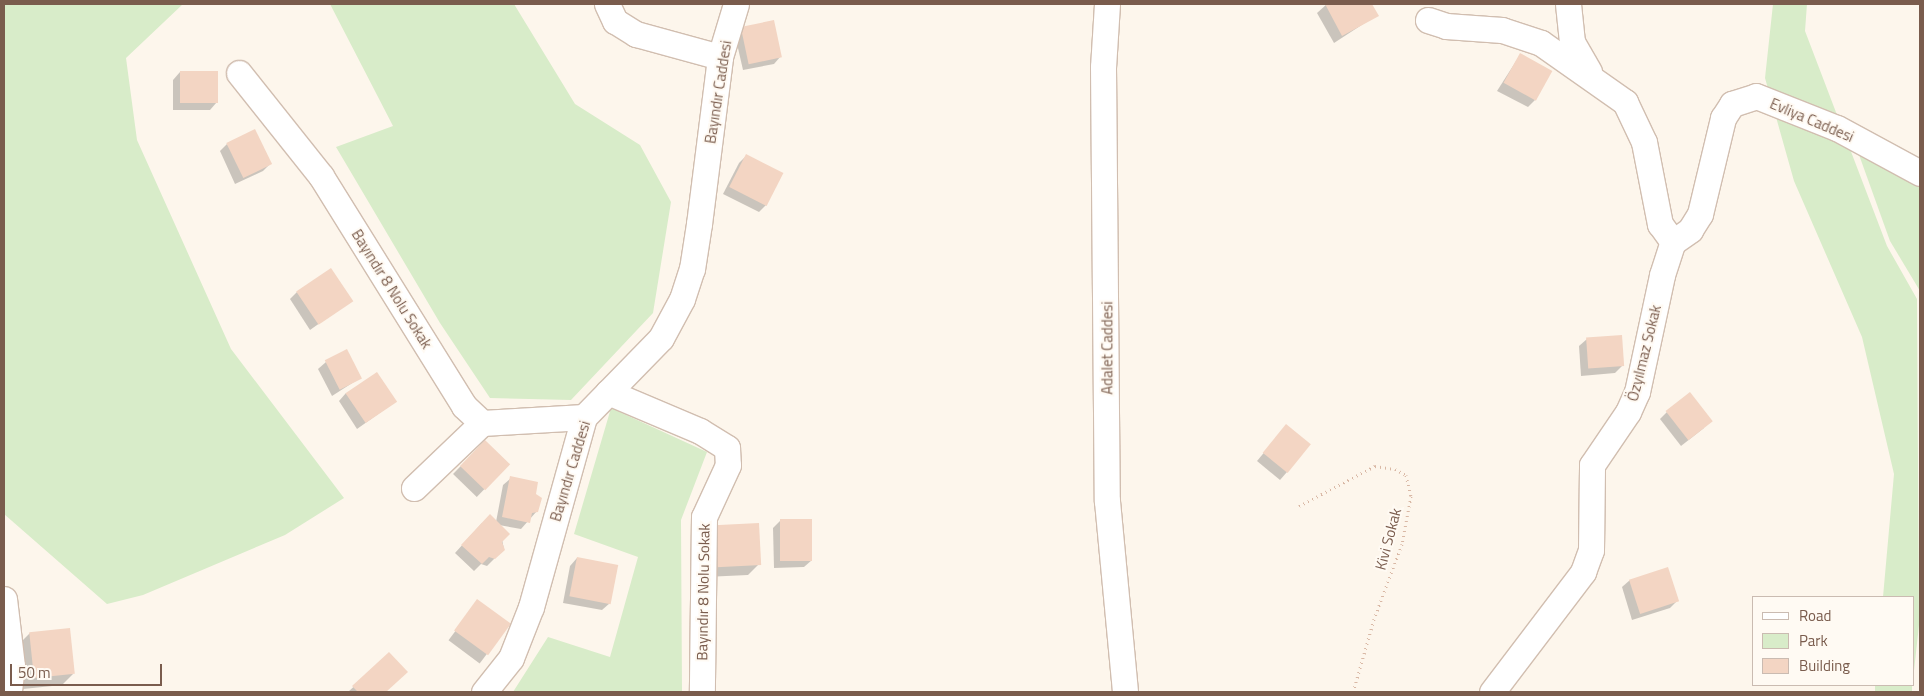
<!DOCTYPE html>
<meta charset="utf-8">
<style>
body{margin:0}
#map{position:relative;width:1924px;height:696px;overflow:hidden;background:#fdf6ec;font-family:"Titillium Web",sans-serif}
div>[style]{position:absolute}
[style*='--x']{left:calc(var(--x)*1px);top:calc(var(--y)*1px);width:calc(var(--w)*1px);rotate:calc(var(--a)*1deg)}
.green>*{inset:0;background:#d8ecc9;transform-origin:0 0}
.shadow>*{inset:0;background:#0003;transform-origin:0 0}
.building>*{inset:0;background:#f3d5c3;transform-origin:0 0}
.path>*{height:3px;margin-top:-1.5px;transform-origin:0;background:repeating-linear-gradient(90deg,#d9b8a5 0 1px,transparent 0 5px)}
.roads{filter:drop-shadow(1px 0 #d1beb0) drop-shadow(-1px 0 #d1beb0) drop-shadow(0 1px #d1beb0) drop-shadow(0 -1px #d1beb0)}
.minor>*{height:25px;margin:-12.5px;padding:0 12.5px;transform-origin:12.5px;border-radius:12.5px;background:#fff}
span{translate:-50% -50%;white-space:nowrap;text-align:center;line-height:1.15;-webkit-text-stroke:4px #fffaf3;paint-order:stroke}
.street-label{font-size:15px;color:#7a5c4d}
.frame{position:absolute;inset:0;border:5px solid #7a5c4d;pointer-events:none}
.legend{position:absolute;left:1752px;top:596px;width:162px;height:90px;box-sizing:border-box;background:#fffaf3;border:1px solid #cabbb1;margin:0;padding:6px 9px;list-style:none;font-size:15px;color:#7a5c4d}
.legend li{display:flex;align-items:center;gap:10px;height:25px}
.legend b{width:25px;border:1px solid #cabbb1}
.scale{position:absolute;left:10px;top:664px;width:152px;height:22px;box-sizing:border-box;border:2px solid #7a5c4d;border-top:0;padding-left:6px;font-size:15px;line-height:18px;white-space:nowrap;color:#7a5c4d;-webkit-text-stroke:4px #fffaf3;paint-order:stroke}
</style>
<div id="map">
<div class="green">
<i style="clip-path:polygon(4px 4px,183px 4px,126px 58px,137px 140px,231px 349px,344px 498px,285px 535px,143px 595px,107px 604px,4px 514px)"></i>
<i style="clip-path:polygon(330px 4px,514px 4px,575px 104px,640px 145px,671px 202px,653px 313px,571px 400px,490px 398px,440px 323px,336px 147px,393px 126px)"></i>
<i style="clip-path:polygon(1773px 4px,1807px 4px,1805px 31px,1887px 246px,1917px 299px,1919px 625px,1913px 680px,1913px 597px,1883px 597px,1894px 474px,1862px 337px,1794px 181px,1765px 78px)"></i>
<i style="clip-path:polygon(1858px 152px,1920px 187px,1920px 291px,1890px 241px)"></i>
<i style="clip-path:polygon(611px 408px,707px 452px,681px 520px,682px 692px,513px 692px,548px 637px,610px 657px,638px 557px,574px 534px)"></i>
<i style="left:1875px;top:685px;width:37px;height:7px"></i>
</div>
<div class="shadow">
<i style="clip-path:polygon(1327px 4px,1371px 4px,1377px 15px,1334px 43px,1317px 13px)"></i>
<i style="clip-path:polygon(742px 28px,781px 56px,774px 64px,743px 70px,735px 35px)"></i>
<i style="clip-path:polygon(1520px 55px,1535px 100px,1528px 107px,1497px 91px)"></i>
<i style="clip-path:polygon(180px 72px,217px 102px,210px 110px,173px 110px,173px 80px)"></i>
<i style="clip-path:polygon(227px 144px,270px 164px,263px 171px,235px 184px,220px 151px)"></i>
<i style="clip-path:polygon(746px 156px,766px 205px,759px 212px,723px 194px,739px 163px)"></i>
<i style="clip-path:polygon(297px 292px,351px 301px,310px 330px,290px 299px)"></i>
<i style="clip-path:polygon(1587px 339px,1623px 365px,1615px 373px,1581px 376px,1579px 346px)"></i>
<i style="clip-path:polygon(326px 362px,360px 378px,332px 396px,318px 369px)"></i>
<i style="clip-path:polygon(346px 393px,395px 402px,357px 429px,339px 401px)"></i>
<i style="clip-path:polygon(1667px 412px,1704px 428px,1681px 446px,1660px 419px)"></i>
<i style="clip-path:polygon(1286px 426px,1287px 472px,1280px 480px,1257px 461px)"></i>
<i style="left:485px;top:441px;width:33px;height:46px;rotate:44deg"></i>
<i style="clip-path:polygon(511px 478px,535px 494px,537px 511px,521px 529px,499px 525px,504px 549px,487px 566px,481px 564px,474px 571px,455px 553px,482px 523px,496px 522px,503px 485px)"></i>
<i style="clip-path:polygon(780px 521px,812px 560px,804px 567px,774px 568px,773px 528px)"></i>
<i style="clip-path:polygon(703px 537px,759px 564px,748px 575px,705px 577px)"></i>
<i style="clip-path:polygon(577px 558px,610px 603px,602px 610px,563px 603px,570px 566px)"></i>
<i style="clip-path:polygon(1630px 580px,1677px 601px,1670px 608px,1632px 620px,1622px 587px)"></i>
<i style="left:478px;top:601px;width:39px;height:49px;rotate:37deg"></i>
<i style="clip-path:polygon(30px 633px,73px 674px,62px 685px,23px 689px,19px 644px)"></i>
<i style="clip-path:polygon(389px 654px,406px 672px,385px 692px,348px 692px)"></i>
</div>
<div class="building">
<i style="clip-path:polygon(1325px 4px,1372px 4px,1379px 16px,1342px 36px)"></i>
<i style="left:774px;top:20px;width:38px;height:34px;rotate:78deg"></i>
<i style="left:1520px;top:53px;width:37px;height:34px;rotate:29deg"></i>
<i style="left:180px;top:71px;width:38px;height:32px"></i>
<i style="left:255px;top:129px;width:39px;height:32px;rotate:64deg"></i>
<i style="left:746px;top:154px;width:42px;height:37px;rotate:27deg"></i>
<i style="left:331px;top:268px;width:40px;height:42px;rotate:56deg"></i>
<i style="left:1622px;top:335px;width:31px;height:36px;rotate:86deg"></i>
<i style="left:347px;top:349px;width:33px;height:25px;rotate:63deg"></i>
<i style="left:377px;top:372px;width:36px;height:38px;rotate:56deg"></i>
<i style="left:1690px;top:392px;width:37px;height:31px;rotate:52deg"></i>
<i style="left:1286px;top:424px;width:32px;height:37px;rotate:39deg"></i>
<i style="left:485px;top:440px;width:35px;height:36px;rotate:44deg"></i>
<i style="clip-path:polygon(510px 476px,538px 482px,536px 494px,542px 498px,538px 512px,532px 513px,530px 523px,502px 517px)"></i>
<i style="clip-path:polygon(490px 514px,510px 534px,502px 542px,505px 550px,495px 559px,489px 557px,482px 564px,461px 545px)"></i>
<i style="left:780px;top:519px;width:32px;height:42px"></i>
<i style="left:759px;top:523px;width:42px;height:45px;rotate:87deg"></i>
<i style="left:577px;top:557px;width:42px;height:40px;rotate:11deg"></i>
<i style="left:1668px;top:567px;width:36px;height:41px;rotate:72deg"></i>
<i style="left:477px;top:599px;width:42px;height:39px;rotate:36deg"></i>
<i style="left:70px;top:628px;width:46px;height:41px;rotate:84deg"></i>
<i style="clip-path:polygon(389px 652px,408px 672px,386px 692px,358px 692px,352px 686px)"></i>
</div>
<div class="path">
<i style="--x:1299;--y:506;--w:86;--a:-27.8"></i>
<i style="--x:1375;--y:466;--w:20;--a:9"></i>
<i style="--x:1395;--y:469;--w:13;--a:29"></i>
<i style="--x:1406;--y:475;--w:22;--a:77"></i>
<i style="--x:1411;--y:496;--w:49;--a:100.6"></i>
<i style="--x:1402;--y:544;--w:80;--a:110.5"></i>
<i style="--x:1374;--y:619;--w:76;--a:106"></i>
</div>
<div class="roads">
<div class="minor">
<i style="--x:607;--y:4;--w:19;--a:65"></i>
<i style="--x:615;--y:21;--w:25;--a:32"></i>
<i style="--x:636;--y:34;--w:87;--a:15.3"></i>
<i style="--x:1107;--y:4;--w:63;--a:93.6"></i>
<i style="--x:1103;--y:67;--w:434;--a:89.5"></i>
<i style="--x:1107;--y:501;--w:192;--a:84.6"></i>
<i style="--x:1568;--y:4;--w:38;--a:84"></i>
<i style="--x:1572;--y:42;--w:34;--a:60"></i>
<i style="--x:1428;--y:20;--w:19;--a:18"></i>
<i style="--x:1446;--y:26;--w:56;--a:4.1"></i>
<i style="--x:1502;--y:30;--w:41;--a:18.4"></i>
<i style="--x:1541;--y:43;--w:103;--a:35.1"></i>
<i style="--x:1625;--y:102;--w:44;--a:64.6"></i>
<i style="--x:1644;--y:142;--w:84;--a:79"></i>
<i style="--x:1660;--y:224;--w:22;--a:54"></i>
<i style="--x:239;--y:73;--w:132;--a:51.5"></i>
<i style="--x:321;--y:176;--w:271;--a:58.1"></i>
<i style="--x:464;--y:406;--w:25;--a:43"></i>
<i style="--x:482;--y:423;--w:102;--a:-3.4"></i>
<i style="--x:1673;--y:242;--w:21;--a:-35"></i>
<i style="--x:1690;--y:230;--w:19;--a:-58"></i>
<i style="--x:1700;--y:214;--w:99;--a:-76.5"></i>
<i style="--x:1723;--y:118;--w:17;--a:-57"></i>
<i style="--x:1732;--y:104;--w:25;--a:-18"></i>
<i style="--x:1756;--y:96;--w:87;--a:21.6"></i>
<i style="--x:1837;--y:128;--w:94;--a:28.5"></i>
<i style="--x:608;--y:392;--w:100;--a:23"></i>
<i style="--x:700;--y:431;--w:32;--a:32"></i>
<i style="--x:727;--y:448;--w:17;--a:87"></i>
<i style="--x:728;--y:465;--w:57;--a:114.8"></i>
<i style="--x:704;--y:517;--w:175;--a:90.7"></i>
<i style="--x:414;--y:488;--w:94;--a:-43.7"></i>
<i style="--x:4;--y:599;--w:67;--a:83.2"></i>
<i style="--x:12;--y:666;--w:26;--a:97"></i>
<i style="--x:484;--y:692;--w:43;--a:-51.5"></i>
<i style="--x:511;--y:658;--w:55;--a:-68.6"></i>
<i style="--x:531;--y:607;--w:197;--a:-74.4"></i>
<i style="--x:584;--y:417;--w:110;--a:-45.7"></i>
<i style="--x:661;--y:338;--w:44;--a:-61.7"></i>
<i style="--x:682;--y:299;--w:32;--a:-72"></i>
<i style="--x:692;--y:269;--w:46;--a:-81.2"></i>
<i style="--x:699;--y:224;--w:168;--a:-82.8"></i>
<i style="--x:720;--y:57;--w:55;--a:-73.2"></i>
<i style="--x:1492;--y:692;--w:151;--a:-52.8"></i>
<i style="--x:1583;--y:572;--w:23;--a:-70"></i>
<i style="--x:1591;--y:550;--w:85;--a:-89.3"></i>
<i style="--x:1592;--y:465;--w:64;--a:-55.8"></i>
<i style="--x:1628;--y:412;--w:22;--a:-66"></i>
<i style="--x:1637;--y:392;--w:120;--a:-77.9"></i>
<i style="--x:1662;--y:275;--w:35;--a:-72"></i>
</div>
</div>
<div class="street-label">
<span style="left:718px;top:92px;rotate:-81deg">Bayındır Caddesi</span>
<span style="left:1812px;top:120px;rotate:23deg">Evliya Caddesi</span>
<span style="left:392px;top:289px;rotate:58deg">Bayındır 8 Nolu Sokak</span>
<span style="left:1107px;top:348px;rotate:-90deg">Adalet Caddesi</span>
<span style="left:1644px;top:353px;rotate:-76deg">Özyılmaz Sokak</span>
<span style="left:570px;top:471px;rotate:-73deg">Bayındır Caddesi</span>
<span style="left:1388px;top:539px;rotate:-75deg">Kivi Sokak</span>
<span style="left:703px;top:592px;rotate:-89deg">Bayındır 8 Nolu Sokak</span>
</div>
<div class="frame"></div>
<ul class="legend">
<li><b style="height:6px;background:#fff"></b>Road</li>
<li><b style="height:14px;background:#d8ecc9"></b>Park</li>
<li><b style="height:14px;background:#f3d5c3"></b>Building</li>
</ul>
<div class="scale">50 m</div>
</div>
